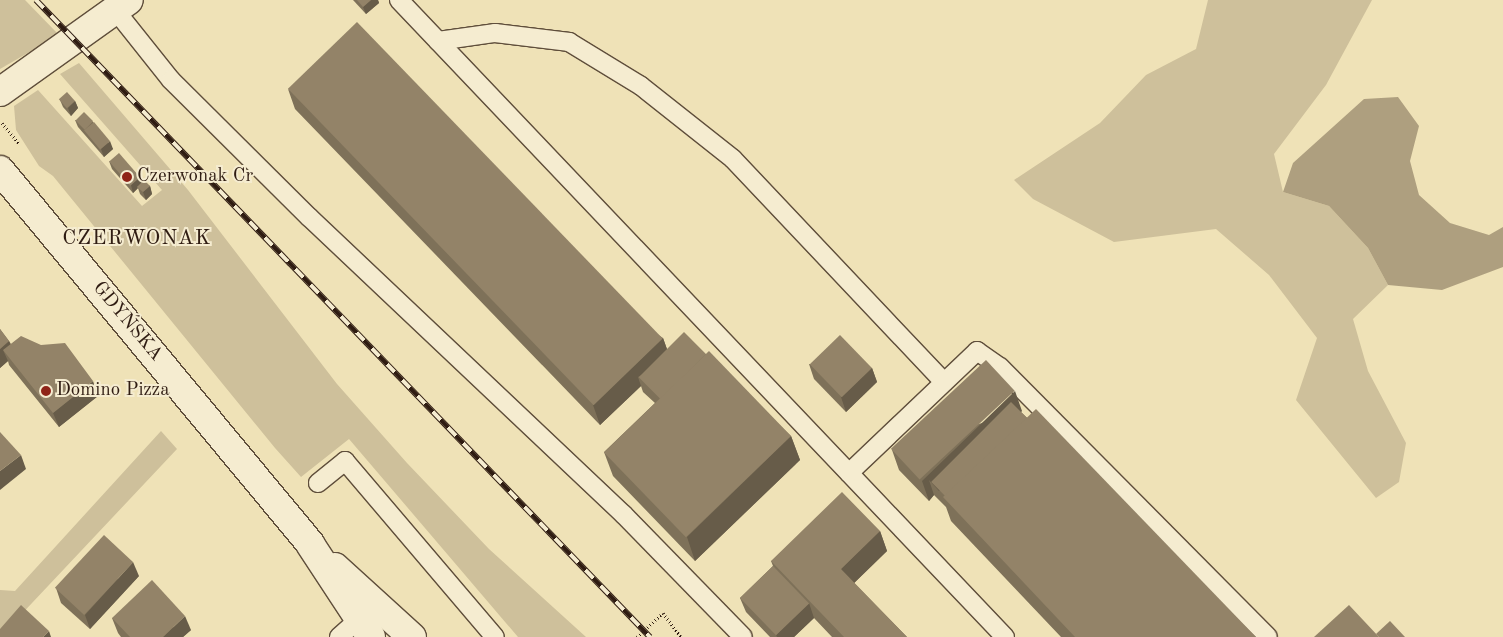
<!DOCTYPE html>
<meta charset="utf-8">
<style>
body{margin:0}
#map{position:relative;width:1503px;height:637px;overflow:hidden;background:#efe2b7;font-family:"Old Standard TT",serif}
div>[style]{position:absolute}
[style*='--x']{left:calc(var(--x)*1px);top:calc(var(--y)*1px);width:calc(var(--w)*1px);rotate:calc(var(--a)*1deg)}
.green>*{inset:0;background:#cec09b}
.water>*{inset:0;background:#ae9f7f}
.path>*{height:3px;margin-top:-1.5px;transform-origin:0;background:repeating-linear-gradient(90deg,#2f1c12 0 1px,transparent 0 3.5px)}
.roads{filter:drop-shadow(1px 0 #5f4e3b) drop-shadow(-1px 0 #5f4e3b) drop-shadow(0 1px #5f4e3b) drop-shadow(0 -1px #5f4e3b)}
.lane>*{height:18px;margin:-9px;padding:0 9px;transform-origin:9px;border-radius:9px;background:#f5ecd0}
.street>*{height:28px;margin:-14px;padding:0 14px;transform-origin:14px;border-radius:14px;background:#f5ecd0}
.secondary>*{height:28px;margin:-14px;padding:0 14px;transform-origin:14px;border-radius:14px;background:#f5ecd0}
.rail>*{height:5.5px;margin-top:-2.75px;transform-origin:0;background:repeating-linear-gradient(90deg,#f5ecd0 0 11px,#2f1c12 0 22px);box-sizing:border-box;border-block:1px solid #2f1c12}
.wall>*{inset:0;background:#7e7159}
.shaded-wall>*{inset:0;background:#675c49}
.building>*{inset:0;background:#938368;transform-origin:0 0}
.dots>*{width:14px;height:14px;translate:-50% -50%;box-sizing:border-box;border:2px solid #f5ecd0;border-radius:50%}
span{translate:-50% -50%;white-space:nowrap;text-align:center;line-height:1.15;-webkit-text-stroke:4px #f5ecd0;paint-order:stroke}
.poi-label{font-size:19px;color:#2f1c12}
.left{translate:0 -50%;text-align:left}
.street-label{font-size:19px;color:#2f1c12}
.quarter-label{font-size:21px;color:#2f1c12;letter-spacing:1px}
</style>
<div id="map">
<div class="green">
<i style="clip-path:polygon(0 0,25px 0,59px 35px,0 69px)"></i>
<i style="clip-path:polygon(1208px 0,1372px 0,1326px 85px,1274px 154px,1283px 192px,1329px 206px,1368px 248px,1388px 285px,1353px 319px,1368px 371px,1406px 443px,1399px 482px,1376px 498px,1296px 400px,1317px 338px,1269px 275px,1216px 229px,1114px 242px,1033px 199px,1014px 180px,1100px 123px,1146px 75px,1196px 49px)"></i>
<i style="clip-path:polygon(79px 63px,188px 190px,337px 384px,407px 463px,489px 549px,586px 637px,518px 637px,349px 439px,301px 477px,275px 448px,53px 176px,39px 166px,16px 130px,14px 106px,38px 90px,142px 206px,162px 190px,60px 74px)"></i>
<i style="clip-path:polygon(161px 431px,177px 449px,0 637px,0 590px,15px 591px)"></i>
</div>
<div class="water">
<i style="clip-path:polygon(1398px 97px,1419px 126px,1410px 161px,1419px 195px,1450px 223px,1489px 235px,1503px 227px,1503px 267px,1442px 290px,1388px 285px,1368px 248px,1329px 206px,1283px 192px,1293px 163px,1364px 99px)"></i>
</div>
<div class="path">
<i style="--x:2;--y:123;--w:26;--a:50"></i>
<i style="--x:637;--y:637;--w:35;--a:-43"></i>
<i style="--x:663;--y:613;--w:30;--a:53"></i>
</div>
<div class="roads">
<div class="lane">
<i style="--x:399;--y:0;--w:879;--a:46.43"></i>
<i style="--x:116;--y:11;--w:88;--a:51.4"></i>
<i style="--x:171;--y:80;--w:194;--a:44.8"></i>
<i style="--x:309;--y:217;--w:434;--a:43.4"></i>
<i style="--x:624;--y:515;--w:170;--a:45.7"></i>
<i style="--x:438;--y:41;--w:58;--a:-8"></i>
<i style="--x:495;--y:33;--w:75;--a:6.9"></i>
<i style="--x:569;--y:42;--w:84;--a:31.4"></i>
<i style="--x:641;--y:86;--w:117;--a:38.4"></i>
<i style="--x:733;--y:159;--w:307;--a:46.6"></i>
<i style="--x:849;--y:473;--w:177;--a:-43.6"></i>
<i style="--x:977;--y:351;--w:28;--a:35"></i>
<i style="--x:1000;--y:367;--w:380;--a:45.2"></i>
<i style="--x:318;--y:483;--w:35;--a:-39"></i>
<i style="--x:345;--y:461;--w:231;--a:49.6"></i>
<i style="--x:339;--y:637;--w:38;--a:-42"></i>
</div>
<div class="street">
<i style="--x:0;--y:92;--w:158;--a:-35.5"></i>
</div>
<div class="secondary">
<i style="--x:0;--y:170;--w:486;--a:50.3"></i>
<i style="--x:310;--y:544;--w:111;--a:56.7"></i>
<i style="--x:335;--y:567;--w:104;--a:42.3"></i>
</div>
</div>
<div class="rail">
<i style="--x:36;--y:0;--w:885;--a:46.05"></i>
</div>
<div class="wall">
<i style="clip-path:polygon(353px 0,378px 0,379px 3px,366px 14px)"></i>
<i style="clip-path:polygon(288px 89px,663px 338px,667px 349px,706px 354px,791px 436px,800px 460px,695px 561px,613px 476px,604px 452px,655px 403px,643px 392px,641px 386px,600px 425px,295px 109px)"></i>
<i style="clip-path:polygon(60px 100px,75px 101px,78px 108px,71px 116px,63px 107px)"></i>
<i style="clip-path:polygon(75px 120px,93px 122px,113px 149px,104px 157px,78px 127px)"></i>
<i style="clip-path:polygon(109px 161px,142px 182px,150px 186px,152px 194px,146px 200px,140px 194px,138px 188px,133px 193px,112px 169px)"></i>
<i style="clip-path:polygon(0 329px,9px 341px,11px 344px,98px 396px,59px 427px,9px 365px,8px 361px,0 368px)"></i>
<i style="clip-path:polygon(809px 364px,872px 368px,877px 382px,846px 412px,814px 379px)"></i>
<i style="clip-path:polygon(1022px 411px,1021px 412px,1256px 637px,1061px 637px,951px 521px,946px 507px,934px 495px,929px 501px,899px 470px,892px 450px)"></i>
<i style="clip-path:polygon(880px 531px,887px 551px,854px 583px,907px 637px,832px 637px,814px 618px,794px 637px,770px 637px,746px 612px,740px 598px,773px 566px,771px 561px)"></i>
<i style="clip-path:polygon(139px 576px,90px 629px,61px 603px,56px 588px)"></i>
<i style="clip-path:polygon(112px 618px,191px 630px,183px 637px,121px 637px,118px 633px)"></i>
</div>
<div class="shaded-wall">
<i style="clip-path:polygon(371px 0,378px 0,379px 3px,366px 14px,363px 7px)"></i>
<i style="clip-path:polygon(75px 101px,78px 108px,71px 116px,68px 108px)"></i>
<i style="clip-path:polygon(110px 141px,113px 149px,104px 157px,101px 149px)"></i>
<i style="clip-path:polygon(140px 177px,142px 184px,137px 187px,138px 188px,133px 193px,131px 185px)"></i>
<i style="clip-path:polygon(150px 186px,152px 194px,146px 200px,143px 192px)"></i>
<i style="clip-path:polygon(663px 338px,670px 358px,638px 377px,641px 386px,600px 425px,593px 405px)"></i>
<i style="clip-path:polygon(9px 341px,15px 356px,3px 350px,8px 361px,0 368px,0 349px)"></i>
<i style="clip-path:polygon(872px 368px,877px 382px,846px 412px,841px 397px)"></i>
<i style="clip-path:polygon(93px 381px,98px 396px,59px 427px,53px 413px)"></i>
<i style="clip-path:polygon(1015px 391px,1022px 411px,939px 491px,929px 480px,934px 495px,929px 501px,922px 481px)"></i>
<i style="clip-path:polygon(791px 436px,800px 460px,695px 561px,687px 537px)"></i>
<i style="clip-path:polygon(21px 455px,26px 469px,0 490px,0 471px)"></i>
<i style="clip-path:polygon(880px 531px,887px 551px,848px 589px,841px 569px)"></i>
<i style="clip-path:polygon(133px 562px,139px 576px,90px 629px,85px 615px)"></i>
<i style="clip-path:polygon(809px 603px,814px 618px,794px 637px,777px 637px,776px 635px)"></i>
<i style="clip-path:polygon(185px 616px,191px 630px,183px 637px,163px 637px)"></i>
<i style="clip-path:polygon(49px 631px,51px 637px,43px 637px)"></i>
</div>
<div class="building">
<i style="clip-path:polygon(357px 0,371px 0,363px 7px)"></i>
<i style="left:357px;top:22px;width:440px;height:96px;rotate:46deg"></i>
<i style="left:67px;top:92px;width:12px;height:11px;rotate:48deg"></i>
<i style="left:84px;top:112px;width:13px;height:12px;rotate:45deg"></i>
<i style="left:94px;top:122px;width:25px;height:13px;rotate:50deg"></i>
<i style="left:119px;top:153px;width:32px;height:13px;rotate:49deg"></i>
<i style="clip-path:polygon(144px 180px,150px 186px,143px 192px,137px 187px)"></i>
<i style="clip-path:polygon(0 329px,9px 341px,0 349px)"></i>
<i style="left:684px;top:332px;width:31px;height:64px;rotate:45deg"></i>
<i style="left:840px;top:335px;width:46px;height:42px;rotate:46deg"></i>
<i style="clip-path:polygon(21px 336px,41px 345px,65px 343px,93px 381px,53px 413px,3px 350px)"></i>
<i style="left:709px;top:351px;width:118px;height:146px;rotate:46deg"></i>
<i style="left:986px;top:360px;width:42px;height:130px;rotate:47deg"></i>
<i style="left:1011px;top:402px;width:23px;height:113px;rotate:45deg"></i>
<i style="clip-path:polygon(1036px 409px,1256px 637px,1075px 637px,943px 497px)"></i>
<i style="clip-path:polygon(0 432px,21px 455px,0 471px)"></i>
<i style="clip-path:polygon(842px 492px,880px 531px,841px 569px,907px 637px,844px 637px,771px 561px)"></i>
<i style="left:104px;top:535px;width:40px;height:72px;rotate:43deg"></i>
<i style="left:773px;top:566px;width:52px;height:46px;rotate:46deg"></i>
<i style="clip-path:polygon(152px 580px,185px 616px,163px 637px,130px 637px,112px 618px)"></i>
<i style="clip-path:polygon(21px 605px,49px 631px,43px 637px,0 637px,0 629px)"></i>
<i style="clip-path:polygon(1349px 605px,1379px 637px,1314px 637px)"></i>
<i style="clip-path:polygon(1390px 621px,1405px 637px,1379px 637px,1376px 634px)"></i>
</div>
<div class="dots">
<i style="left:127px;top:177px;background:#8f2418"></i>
<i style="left:46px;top:391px;background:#8f2418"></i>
</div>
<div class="poi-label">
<span class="left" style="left:137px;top:177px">Czerwonak Cr</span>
<span class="left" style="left:56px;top:391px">Domino Pizza</span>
</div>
<div class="street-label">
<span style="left:127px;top:322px;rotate:50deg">GDYŃSKA</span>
</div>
<div class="quarter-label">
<span style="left:137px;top:239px">CZERWONAK</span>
</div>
</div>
